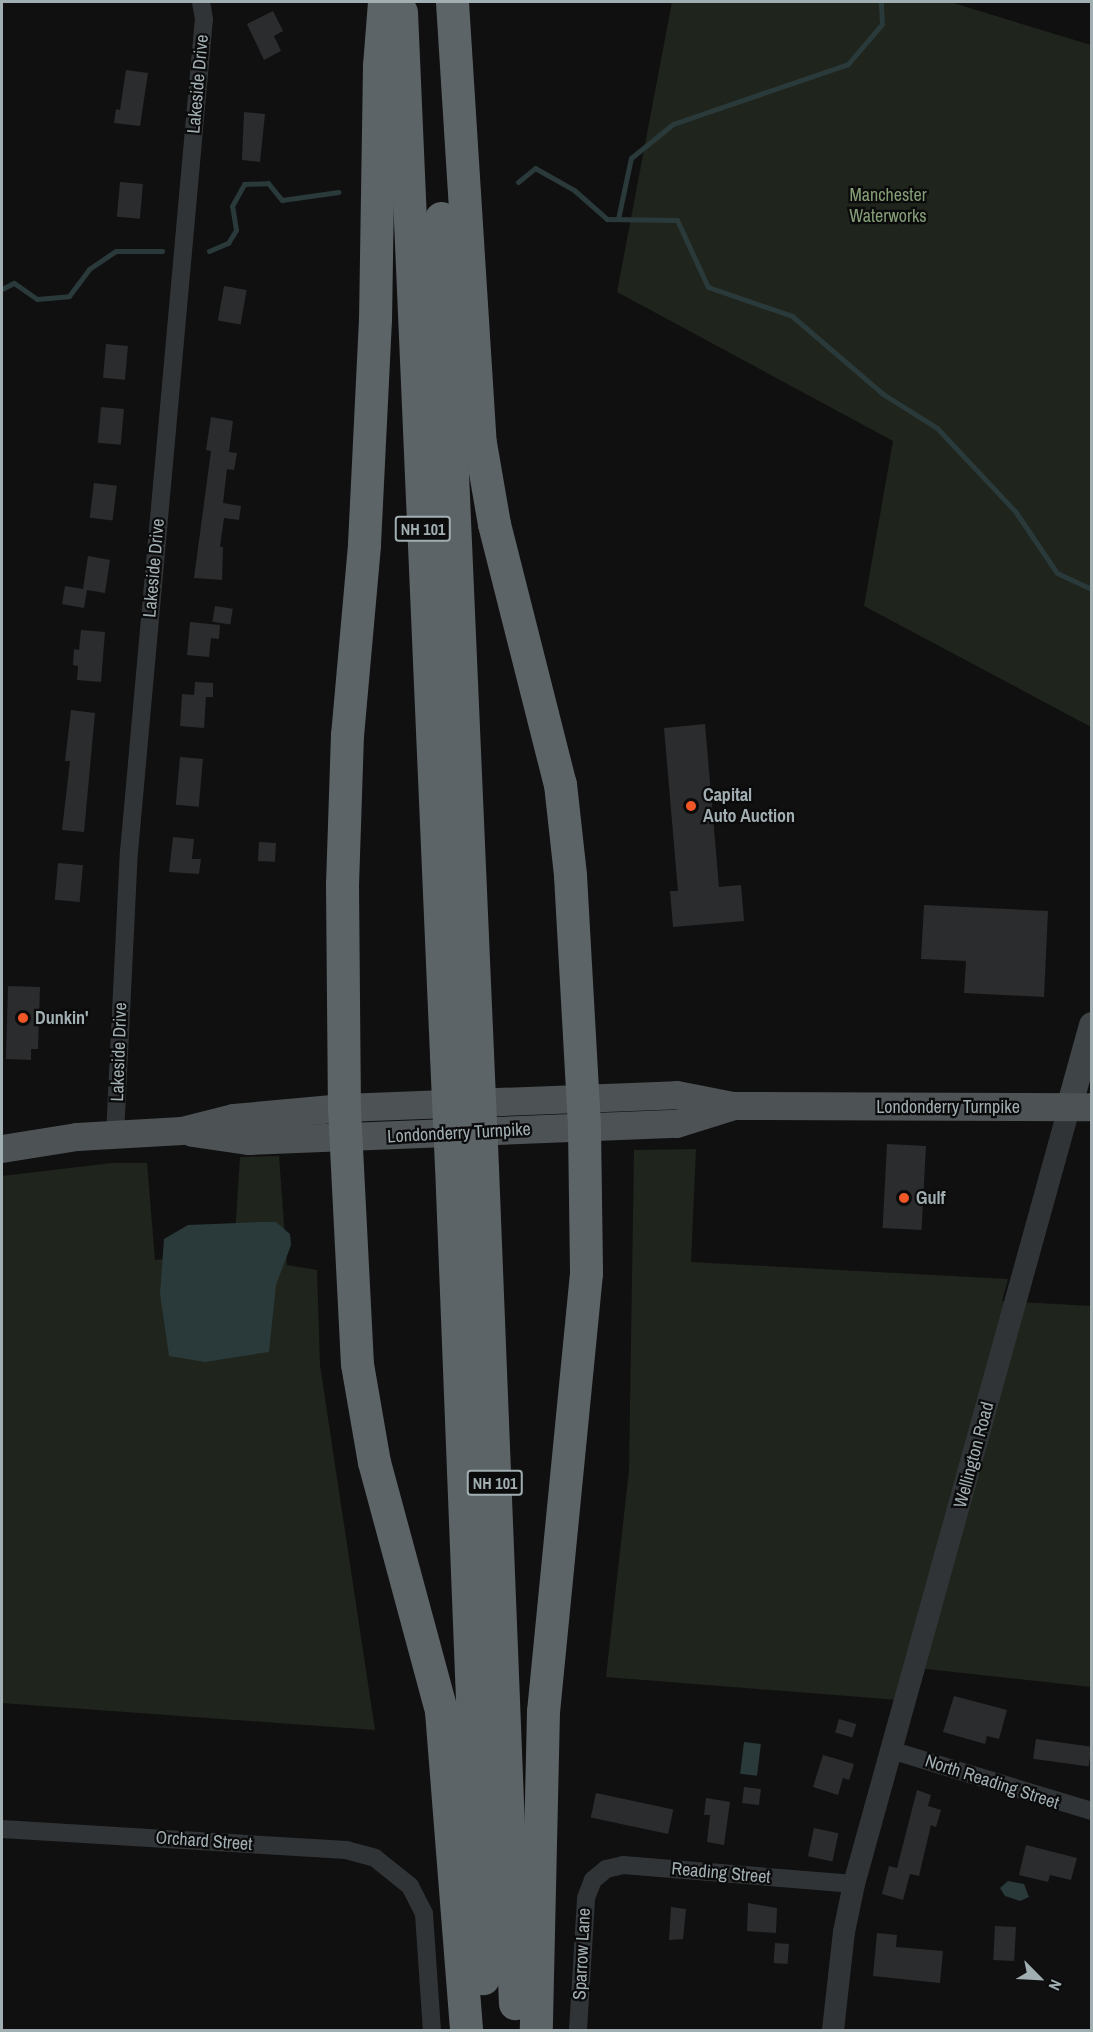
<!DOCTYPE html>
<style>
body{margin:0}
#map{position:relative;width:1093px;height:2032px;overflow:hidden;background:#101011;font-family:"Archivo Narrow",sans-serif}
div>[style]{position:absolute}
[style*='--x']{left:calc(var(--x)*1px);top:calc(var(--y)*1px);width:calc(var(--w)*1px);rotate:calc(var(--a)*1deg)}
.green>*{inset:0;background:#1f241c}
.water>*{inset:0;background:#2a393a;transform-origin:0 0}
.stream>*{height:5px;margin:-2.5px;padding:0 2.5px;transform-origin:2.5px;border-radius:2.5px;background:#2a393a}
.building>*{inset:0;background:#2b2c2d;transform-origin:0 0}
.minor>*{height:18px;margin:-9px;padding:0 9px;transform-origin:9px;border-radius:9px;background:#313436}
.tertiary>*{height:22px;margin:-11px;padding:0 11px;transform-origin:11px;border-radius:11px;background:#313436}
.secondary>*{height:26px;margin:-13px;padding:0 13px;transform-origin:13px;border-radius:13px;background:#3f4446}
.primary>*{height:28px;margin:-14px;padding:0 14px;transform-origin:14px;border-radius:14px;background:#4d5255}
.motorway>*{height:33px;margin:-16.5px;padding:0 16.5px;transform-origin:16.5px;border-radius:16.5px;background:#5d6467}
.motorway-bridge>*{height:33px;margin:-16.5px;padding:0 16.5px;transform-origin:16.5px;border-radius:16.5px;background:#5d6467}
.dots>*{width:16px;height:16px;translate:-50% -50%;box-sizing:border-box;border:3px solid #0b0b0c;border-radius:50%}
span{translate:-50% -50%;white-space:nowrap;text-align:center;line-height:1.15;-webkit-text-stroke:4.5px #0b0b0c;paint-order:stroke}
.shield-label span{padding:2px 4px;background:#0b0b0c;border:2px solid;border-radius:4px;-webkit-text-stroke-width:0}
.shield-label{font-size:16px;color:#a1aeb2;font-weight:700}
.street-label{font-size:18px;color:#a1aeb2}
.park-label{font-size:18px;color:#859e77}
.poi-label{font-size:18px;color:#a1aeb2;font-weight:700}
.left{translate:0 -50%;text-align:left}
.frame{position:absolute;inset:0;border:3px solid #a1aeb2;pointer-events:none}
.north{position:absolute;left:1009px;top:1948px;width:60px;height:60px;-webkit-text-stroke:4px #0b0b0c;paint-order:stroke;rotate:114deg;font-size:16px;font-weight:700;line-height:24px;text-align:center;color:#a1aeb2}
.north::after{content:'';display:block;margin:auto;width:21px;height:27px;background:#a1aeb2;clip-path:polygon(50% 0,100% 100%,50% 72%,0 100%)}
</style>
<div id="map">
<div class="green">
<i style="clip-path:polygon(672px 2px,950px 2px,1091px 45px,1091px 727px,864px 606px,893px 441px,617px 292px)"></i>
<i style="clip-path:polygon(696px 1149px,691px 1262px,1008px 1279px,1002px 1301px,1091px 1306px,1091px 1687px,908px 1667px,899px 1700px,606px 1677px,629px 1470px,634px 1150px)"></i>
<i style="clip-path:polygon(279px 1156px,287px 1265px,317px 1270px,320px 1365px,375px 1730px,2px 1703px,2px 1176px,112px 1163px,147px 1163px,155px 1260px,234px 1250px,240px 1157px)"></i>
</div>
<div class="water">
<i style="clip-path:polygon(262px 1222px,276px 1222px,290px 1234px,291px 1245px,276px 1285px,269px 1352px,205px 1362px,169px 1356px,160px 1294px,164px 1239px,188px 1225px)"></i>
<i style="left:744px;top:1742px;width:17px;height:32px;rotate:7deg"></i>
<i style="clip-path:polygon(1008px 1881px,1024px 1884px,1029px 1897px,1020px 1901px,1005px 1896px,1000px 1888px)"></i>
</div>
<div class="stream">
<i style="--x:518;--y:182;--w:22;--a:-39"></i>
<i style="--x:535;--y:168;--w:45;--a:29.4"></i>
<i style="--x:574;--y:190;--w:44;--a:41.3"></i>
<i style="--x:607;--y:219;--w:70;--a:0.8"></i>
<i style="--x:677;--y:220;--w:74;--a:65.2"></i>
<i style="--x:708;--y:287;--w:89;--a:19"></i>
<i style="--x:792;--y:316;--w:120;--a:40.6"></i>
<i style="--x:883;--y:394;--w:64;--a:32.2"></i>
<i style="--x:937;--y:428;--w:114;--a:46.8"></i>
<i style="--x:1015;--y:511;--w:75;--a:55.9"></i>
<i style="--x:1057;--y:573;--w:38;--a:25"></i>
<i style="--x:618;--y:219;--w:62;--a:-78"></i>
<i style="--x:631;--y:158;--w:54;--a:-39"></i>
<i style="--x:673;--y:124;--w:185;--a:-18.9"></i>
<i style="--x:848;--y:64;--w:52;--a:-49.6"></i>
<i style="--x:882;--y:24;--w:22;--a:-93"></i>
<i style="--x:209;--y:251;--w:21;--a:-23"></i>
<i style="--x:228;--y:243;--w:15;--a:-58"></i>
<i style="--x:236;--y:230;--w:24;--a:-99"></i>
<i style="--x:232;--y:206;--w:25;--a:-61"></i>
<i style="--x:244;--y:184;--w:24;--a:-2"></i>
<i style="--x:268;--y:183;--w:22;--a:51"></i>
<i style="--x:282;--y:200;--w:57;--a:-8.1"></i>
<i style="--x:2;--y:289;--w:13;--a:-27"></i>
<i style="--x:14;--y:283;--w:28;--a:35"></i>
<i style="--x:37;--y:299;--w:32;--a:-5"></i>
<i style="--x:69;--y:296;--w:34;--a:-53"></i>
<i style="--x:89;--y:269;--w:32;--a:-34"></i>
<i style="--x:116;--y:251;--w:46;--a:0"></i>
</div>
<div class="building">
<i style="clip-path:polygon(273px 11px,283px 31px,274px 36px,281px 51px,264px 60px,247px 24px)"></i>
<i style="clip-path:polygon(126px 70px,148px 73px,140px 126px,114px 123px,116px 109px,120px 110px)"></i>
<i style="clip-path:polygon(244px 112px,265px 114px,260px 162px,242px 160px)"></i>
<i style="left:120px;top:182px;width:23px;height:35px;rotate:5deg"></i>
<i style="left:224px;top:286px;width:23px;height:35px;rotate:10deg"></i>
<i style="left:106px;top:344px;width:22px;height:34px;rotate:5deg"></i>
<i style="left:101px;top:407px;width:23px;height:36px;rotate:5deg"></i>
<i style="clip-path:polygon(211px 417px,233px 421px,229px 452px,237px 453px,234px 470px,227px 469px,223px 503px,241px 506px,239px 520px,224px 518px,220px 547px,223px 547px,222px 580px,194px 578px,211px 451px,206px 450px)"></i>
<i style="left:94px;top:483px;width:23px;height:35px;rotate:7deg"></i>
<i style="clip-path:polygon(88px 556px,110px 560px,105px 593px,87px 590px,84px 608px,62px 604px,65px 586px,83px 589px)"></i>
<i style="left:215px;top:606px;width:18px;height:16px;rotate:9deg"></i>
<i style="clip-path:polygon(190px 622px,220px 625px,219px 639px,211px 638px,209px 657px,187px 655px)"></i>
<i style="clip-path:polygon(81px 630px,105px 632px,101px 682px,77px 680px,78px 666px,73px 665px,74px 649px,79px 650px)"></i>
<i style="clip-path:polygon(195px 682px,213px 683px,213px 697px,206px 697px,204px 728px,180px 726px,182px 694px,194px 695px)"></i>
<i style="clip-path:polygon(71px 710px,95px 713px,84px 832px,62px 830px,70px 761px,65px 761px)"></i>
<i style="clip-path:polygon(705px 724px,719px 887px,741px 885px,744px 921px,673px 927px,670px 891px,678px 891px,664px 728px)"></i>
<i style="left:180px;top:757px;width:23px;height:48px;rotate:5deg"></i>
<i style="clip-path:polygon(173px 837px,194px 839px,192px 859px,201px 859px,199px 874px,169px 872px)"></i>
<i style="left:259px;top:842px;width:17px;height:19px;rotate:3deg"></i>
<i style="left:58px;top:863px;width:25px;height:37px;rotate:5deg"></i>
<i style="clip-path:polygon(924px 905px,1048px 911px,1044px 997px,964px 993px,966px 961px,921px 959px)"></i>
<i style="clip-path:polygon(8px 986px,40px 987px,38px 1049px,31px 1049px,31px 1060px,6px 1059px)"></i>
<i style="left:887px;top:1144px;width:39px;height:84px;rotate:3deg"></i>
<i style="clip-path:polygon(954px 1696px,1007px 1710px,999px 1739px,987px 1736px,985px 1744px,943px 1732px)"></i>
<i style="left:839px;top:1719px;width:18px;height:14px;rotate:16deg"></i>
<i style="left:1036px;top:1739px;width:56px;height:20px;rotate:8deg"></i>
<i style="clip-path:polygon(823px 1755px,854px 1764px,849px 1780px,843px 1778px,838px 1795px,813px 1787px)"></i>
<i style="left:744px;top:1787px;width:17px;height:16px;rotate:7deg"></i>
<i style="clip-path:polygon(917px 1790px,931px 1795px,928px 1806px,941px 1810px,936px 1827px,931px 1825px,919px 1876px,910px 1874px,903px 1900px,882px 1894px,889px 1866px,897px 1868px)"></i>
<i style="left:596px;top:1793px;width:79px;height:25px;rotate:12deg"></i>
<i style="clip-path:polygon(706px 1798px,730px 1802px,724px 1845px,707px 1842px,710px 1815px,704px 1815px)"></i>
<i style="left:814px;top:1828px;width:25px;height:29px;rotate:12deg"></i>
<i style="clip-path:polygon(1026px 1845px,1077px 1858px,1071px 1880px,1050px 1875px,1048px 1882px,1019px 1875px)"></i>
<i style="clip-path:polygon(748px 1903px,777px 1908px,776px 1933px,747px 1931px)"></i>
<i style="clip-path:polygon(671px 1907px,686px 1909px,683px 1939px,669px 1940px)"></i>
<i style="left:995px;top:1926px;width:21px;height:34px;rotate:3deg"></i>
<i style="clip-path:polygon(877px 1933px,897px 1935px,896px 1947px,943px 1951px,940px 1983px,873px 1976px)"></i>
<i style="left:775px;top:1943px;width:14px;height:20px;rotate:4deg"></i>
</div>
<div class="minor">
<i style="--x:115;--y:1135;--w:283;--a:-87.2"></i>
<i style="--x:129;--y:852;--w:836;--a:-84.86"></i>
<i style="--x:204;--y:19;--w:17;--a:-100"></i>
<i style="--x:894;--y:1751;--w:207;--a:16.9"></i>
<i style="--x:2;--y:1829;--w:345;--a:3.5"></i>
<i style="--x:346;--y:1850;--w:30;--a:15"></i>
<i style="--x:375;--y:1858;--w:45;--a:38.7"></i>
<i style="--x:410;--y:1886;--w:31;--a:63"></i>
<i style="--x:424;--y:1914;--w:116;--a:86.1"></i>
<i style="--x:578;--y:2030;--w:132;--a:-86.5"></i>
<i style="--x:586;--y:1898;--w:19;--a:-69"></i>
<i style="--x:593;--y:1880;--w:17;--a:-40"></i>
<i style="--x:606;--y:1869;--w:17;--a:-13"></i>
<i style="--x:623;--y:1865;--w:232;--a:4.7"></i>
</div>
<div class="tertiary">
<i style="--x:833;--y:2030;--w:99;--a:-83.6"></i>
<i style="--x:844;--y:1932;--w:49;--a:-78.2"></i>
<i style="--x:854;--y:1884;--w:805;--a:-74.51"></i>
</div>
<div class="secondary">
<i style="--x:1069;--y:1108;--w:86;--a:-74.5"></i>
</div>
<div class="primary">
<i style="--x:193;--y:1133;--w:57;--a:8.1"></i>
<i style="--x:249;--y:1141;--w:428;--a:-2.3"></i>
<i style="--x:677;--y:1124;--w:57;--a:-17.5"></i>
<i style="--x:2;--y:1149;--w:76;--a:-9.1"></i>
<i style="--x:77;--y:1137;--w:105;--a:-3.3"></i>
<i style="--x:182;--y:1131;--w:54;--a:-14"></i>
<i style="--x:234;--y:1118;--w:110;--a:-5.2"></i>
<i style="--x:344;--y:1108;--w:333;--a:-2.2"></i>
<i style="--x:677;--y:1095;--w:57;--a:11.1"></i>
<i style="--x:733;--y:1106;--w:359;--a:0.2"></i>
</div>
<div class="motorway">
<i style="--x:384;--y:2;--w:64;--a:94.5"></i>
<i style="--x:379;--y:66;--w:253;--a:90.9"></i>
<i style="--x:375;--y:319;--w:226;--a:92.8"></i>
<i style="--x:364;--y:545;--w:190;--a:95.1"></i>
<i style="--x:347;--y:734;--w:150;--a:91.9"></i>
<i style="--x:342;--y:884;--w:224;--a:89.5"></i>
<i style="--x:344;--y:1108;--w:256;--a:87.1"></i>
<i style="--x:357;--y:1364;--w:99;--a:80.2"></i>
<i style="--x:374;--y:1462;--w:258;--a:74.9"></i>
<i style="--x:441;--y:1711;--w:320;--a:85.5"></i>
<i style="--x:452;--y:2;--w:442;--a:86.4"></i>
<i style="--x:480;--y:443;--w:82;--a:80.2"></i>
<i style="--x:494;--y:524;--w:268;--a:75.8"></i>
<i style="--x:560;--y:784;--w:92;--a:83.7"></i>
<i style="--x:570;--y:875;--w:252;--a:86.8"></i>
<i style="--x:584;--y:1127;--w:146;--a:89.2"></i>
<i style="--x:586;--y:1273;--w:440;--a:95.6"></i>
<i style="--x:543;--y:1711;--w:319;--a:91.3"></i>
<i style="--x:401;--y:12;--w:1045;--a:87.53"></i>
<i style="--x:441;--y:218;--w:836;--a:87.53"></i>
<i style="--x:451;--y:1165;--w:814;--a:87.75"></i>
<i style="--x:482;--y:1168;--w:836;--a:87.74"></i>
</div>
<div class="motorway-bridge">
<i style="--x:477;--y:1053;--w:115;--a:87.5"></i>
<i style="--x:446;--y:1056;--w:109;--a:87.4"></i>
</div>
<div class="dots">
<i style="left:691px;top:806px;background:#f25727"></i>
<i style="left:23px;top:1018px;background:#f25727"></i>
<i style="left:904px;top:1198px;background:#f25727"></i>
</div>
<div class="shield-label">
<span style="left:423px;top:529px">NH 101</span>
<span style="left:495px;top:1483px">NH 101</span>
</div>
<div class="street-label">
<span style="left:198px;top:84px;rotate:-85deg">Lakeside Drive</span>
<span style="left:154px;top:568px;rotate:-85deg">Lakeside Drive</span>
<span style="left:119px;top:1052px;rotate:-88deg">Lakeside Drive</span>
<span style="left:948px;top:1107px">Londonderry Turnpike</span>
<span style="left:459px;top:1133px;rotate:-3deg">Londonderry Turnpike</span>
<span style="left:974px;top:1455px;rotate:-75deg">Wellington Road</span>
<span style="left:992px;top:1782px;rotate:18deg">North Reading Street</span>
<span style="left:204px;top:1841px;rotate:4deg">Orchard Street</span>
<span style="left:721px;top:1873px;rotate:5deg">Reading Street</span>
<span style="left:582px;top:1954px;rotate:-87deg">Sparrow Lane</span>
</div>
<div class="park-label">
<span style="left:888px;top:206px">Manchester<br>Waterworks</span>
</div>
<div class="poi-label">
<span class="left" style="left:703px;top:806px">Capital<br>Auto Auction</span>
<span class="left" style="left:35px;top:1018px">Dunkin'</span>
<span class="left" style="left:916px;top:1198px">Gulf</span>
</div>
<div class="frame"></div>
<div class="north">N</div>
</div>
